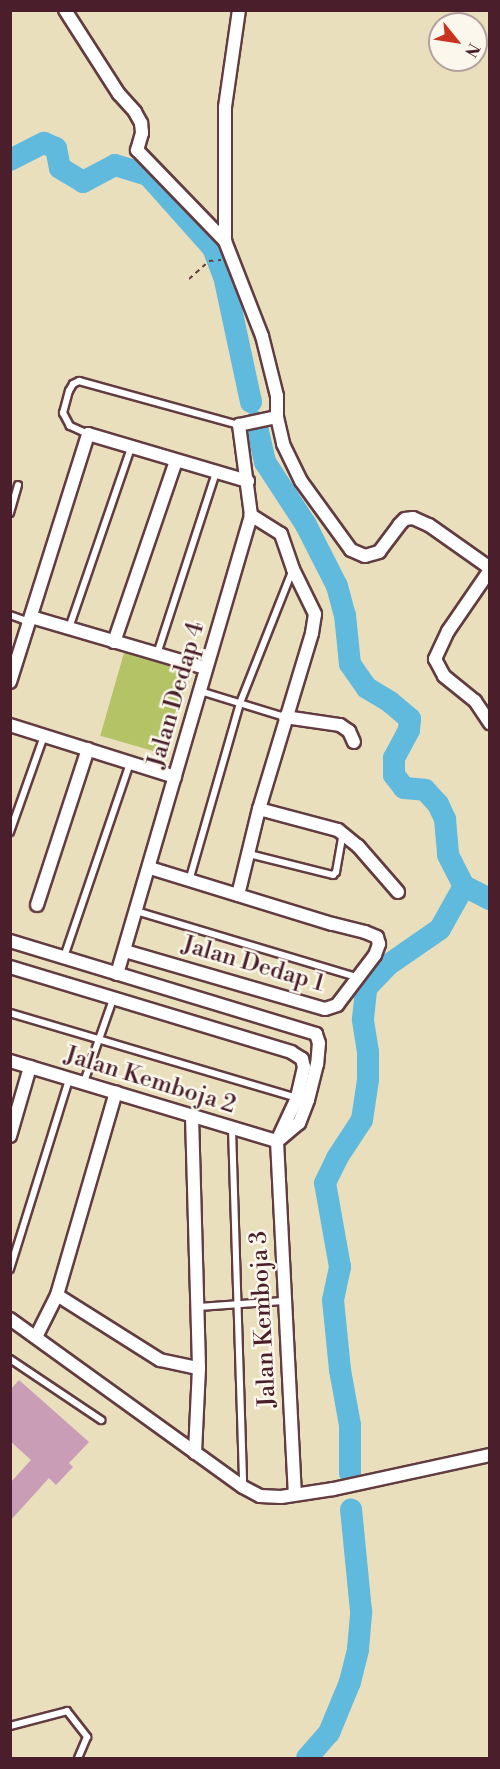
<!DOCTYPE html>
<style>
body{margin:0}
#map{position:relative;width:500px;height:1769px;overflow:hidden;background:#eadfbc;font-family:"Libre Bodoni",serif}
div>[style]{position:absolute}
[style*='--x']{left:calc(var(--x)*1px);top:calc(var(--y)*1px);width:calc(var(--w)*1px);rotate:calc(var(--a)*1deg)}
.green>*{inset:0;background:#b3c366;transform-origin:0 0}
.river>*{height:22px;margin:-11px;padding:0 11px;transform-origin:11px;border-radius:11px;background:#60badd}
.building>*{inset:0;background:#c99db5}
.path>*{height:2px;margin-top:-1px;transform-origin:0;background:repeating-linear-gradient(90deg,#623c41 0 4.5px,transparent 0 9px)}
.roads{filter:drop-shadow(2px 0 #623c41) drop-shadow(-2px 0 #623c41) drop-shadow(0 2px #623c41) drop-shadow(0 -2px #623c41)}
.lane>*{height:6px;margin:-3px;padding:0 3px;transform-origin:3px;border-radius:3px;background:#fff}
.street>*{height:12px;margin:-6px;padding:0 6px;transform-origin:6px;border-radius:6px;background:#fff}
span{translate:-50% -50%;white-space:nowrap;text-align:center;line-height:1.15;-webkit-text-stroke:5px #fbf7ec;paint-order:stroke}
.street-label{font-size:24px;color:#4a1f2b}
.frame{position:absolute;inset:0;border:12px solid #4a1f2b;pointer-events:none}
.north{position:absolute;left:428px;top:12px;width:60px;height:60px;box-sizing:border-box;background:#fbf7ec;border:2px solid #b4a19f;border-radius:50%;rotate:120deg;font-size:16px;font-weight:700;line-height:24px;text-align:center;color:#4a1f2b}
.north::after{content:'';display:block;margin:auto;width:21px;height:27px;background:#c8321e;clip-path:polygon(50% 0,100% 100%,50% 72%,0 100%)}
</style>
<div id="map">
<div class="green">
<i style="left:124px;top:653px;width:68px;height:86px;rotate:16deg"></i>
</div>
<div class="river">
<i style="--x:10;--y:160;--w:38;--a:-27"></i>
<i style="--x:44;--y:143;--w:13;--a:23"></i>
<i style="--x:56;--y:148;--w:20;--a:79"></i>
<i style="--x:60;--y:168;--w:27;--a:31"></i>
<i style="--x:83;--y:182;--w:36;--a:-28"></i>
<i style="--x:115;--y:165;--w:34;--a:17"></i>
<i style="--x:148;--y:175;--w:98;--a:48.3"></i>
<i style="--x:213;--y:248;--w:30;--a:69"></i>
<i style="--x:224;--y:276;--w:129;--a:77.9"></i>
<i style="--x:256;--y:422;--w:41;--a:77.3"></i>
<i style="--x:265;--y:462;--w:75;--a:56.9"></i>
<i style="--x:306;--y:525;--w:68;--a:63.1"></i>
<i style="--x:337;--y:586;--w:30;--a:75"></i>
<i style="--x:345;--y:615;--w:49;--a:84.2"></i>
<i style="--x:350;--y:664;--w:29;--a:55"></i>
<i style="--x:367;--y:688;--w:27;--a:31"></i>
<i style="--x:390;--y:702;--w:26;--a:40"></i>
<i style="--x:410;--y:719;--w:11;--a:95"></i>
<i style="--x:409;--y:730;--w:32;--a:118"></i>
<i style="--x:394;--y:758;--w:17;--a:90"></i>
<i style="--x:394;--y:775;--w:16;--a:52"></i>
<i style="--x:404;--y:788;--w:21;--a:5"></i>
<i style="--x:425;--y:790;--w:19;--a:47"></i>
<i style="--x:438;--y:804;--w:17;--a:65"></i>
<i style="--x:445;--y:819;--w:36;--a:85"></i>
<i style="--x:448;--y:855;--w:35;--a:63"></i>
<i style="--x:464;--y:886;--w:29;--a:27"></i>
<i style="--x:350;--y:1473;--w:48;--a:-90"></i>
<i style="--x:350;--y:1425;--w:56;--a:-100.3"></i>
<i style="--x:340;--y:1370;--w:70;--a:-95.7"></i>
<i style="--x:333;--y:1300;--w:34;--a:-78"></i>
<i style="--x:340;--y:1267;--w:85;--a:-100.1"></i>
<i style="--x:325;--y:1183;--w:28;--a:-64"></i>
<i style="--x:337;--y:1158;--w:45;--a:-56.7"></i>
<i style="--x:362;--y:1120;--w:40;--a:-81.5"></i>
<i style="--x:368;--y:1080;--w:28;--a:-90"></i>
<i style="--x:368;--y:1052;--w:33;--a:-99"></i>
<i style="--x:363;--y:1019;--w:31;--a:-84"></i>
<i style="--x:366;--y:988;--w:32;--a:-46"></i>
<i style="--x:388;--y:965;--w:63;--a:-34.7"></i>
<i style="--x:440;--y:929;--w:49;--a:-60.8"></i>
<i style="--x:307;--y:1758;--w:33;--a:-49"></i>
<i style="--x:329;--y:1733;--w:55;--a:-67.6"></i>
<i style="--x:350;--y:1682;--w:34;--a:-76"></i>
<i style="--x:358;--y:1649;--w:38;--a:-85"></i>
<i style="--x:361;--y:1611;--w:102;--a:-95.6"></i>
</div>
<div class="building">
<i style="clip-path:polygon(19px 1380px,89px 1442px,69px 1463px,73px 1467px,56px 1485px,49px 1478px,10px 1521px,10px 1483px,31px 1460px,10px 1441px,10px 1390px)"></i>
</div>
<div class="path">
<i style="--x:189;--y:279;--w:27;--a:-42"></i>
<i style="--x:209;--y:261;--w:12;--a:-5"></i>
</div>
<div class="roads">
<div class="lane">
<i style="--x:88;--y:434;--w:20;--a:-156"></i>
<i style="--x:70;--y:426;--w:15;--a:-118"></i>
<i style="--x:63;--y:413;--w:23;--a:-75"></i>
<i style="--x:69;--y:391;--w:8;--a:-60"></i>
<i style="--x:73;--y:384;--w:7;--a:-27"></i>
<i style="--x:79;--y:381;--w:166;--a:15.4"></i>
<i style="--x:10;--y:513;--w:29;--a:-74"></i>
<i style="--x:10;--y:615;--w:20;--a:20"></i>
<i style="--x:69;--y:628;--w:190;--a:-71"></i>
<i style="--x:157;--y:654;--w:191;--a:-72"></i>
<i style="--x:200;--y:691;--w:89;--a:17"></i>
<i style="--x:10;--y:832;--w:102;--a:-70.5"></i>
<i style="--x:249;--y:854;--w:87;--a:14"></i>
<i style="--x:333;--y:875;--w:4;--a:-45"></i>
<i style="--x:336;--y:872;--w:39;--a:-80"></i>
<i style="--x:189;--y:881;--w:185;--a:-74"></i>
<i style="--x:240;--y:703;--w:144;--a:-68.4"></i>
<i style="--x:136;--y:911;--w:230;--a:16.7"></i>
<i style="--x:64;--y:957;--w:205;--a:-71.2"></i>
<i style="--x:10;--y:1013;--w:299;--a:16.5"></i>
<i style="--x:84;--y:1082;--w:88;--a:-70.7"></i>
<i style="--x:232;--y:1129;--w:358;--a:88.2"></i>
<i style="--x:10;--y:1269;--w:199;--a:-72.7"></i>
<i style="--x:198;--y:1307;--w:86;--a:-4"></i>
<i style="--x:10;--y:1359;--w:110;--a:33.8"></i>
<i style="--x:10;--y:1726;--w:59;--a:-14.7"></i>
<i style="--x:67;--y:1711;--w:33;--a:52"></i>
<i style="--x:87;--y:1737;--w:23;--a:113"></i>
</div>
<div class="street">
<i style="--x:65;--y:10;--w:100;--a:57.3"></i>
<i style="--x:119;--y:94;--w:24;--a:48"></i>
<i style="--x:135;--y:112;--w:13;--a:61"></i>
<i style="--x:141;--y:123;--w:10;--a:84"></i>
<i style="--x:142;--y:133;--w:18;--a:106"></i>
<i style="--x:137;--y:150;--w:127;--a:46"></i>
<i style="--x:277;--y:417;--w:28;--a:77"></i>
<i style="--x:283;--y:444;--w:41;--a:64.1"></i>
<i style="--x:301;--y:481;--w:85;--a:54.1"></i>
<i style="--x:351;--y:550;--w:15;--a:23"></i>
<i style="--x:365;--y:556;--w:15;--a:-16"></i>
<i style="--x:379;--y:552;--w:34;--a:-53"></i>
<i style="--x:399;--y:525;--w:8;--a:-45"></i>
<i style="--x:405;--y:519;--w:8;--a:-7"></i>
<i style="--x:413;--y:518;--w:17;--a:24"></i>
<i style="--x:429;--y:525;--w:75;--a:35.2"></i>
<i style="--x:490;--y:570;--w:74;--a:124.5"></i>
<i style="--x:448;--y:631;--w:31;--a:115"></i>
<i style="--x:435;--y:659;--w:19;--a:62"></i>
<i style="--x:444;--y:676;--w:40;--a:39"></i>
<i style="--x:475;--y:701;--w:27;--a:56"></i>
<i style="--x:31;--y:617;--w:181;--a:16.3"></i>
<i style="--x:114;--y:642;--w:191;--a:-71.1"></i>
<i style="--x:10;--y:682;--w:260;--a:-72.5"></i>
<i style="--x:88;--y:434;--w:167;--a:16.4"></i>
<i style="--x:285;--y:717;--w:56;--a:8.3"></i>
<i style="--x:340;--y:725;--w:11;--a:34"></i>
<i style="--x:349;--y:731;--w:12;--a:66"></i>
<i style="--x:10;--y:725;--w:173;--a:17.5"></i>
<i style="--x:259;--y:809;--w:82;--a:14.9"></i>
<i style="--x:338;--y:830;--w:26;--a:39"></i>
<i style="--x:358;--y:846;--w:61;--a:49"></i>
<i style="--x:238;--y:895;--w:89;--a:-76.3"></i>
<i style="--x:259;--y:809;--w:184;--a:-73.2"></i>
<i style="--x:312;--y:633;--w:19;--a:-81"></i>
<i style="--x:315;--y:614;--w:50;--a:-116.1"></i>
<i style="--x:293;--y:569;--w:37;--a:-109"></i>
<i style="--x:281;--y:534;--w:36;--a:-148"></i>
<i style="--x:37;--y:905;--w:164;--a:-71.9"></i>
<i style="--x:10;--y:941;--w:320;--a:16.9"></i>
<i style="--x:316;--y:1034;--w:9;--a:72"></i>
<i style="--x:319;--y:1043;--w:21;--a:95"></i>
<i style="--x:317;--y:1064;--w:37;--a:104"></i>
<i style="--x:308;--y:1100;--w:25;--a:111"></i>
<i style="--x:299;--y:1123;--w:25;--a:140"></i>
<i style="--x:125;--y:951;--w:208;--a:16.2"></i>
<i style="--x:325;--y:1009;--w:13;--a:-18"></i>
<i style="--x:337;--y:1005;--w:63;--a:-52.8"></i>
<i style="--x:375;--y:955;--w:12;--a:-70"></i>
<i style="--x:379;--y:944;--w:7;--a:-106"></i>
<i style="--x:377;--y:937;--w:13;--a:-157"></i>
<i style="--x:365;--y:932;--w:34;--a:-166"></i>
<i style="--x:332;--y:924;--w:190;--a:-162.9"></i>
<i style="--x:10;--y:967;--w:294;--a:16.8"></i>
<i style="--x:291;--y:1052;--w:13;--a:32"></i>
<i style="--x:302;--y:1059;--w:8;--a:76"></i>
<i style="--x:304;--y:1067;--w:32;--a:103"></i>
<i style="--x:297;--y:1098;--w:47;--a:114.9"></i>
<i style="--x:277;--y:1141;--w:353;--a:87.1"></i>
<i style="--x:117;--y:974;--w:478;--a:-73.7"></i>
<i style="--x:251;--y:515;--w:91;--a:-97.6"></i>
<i style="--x:239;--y:425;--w:39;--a:-12"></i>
<i style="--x:277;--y:417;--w:21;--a:-90"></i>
<i style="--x:277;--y:396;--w:62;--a:-104"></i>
<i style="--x:262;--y:336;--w:102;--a:-111.3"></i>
<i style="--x:225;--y:241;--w:134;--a:-90"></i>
<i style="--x:225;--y:107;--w:98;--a:-81.8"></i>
<i style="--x:10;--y:1061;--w:279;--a:16.7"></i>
<i style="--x:192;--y:1116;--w:252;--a:88.4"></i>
<i style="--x:199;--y:1368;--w:85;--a:92.7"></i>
<i style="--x:10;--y:1136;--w:72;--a:-73.8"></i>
<i style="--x:57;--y:1295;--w:122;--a:32.3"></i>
<i style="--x:160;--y:1360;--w:40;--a:12"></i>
<i style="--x:10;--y:1319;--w:287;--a:35.8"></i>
<i style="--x:243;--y:1487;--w:19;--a:28"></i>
<i style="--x:260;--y:1496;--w:21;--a:3"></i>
<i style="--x:281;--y:1497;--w:53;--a:-8.7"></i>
<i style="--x:333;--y:1489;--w:161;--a:-12.2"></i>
<i style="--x:36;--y:1337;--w:47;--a:-63.4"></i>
<i style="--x:57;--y:1295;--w:211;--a:-73.8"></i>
</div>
</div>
<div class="street-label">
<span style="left:177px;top:695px;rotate:-74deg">Jalan Dedap 4</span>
<span style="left:253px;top:965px;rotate:16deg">Jalan Dedap 1</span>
<span style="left:150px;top:1081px;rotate:17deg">Jalan Kemboja 2</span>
<span style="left:264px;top:1319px;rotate:-93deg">Jalan Kemboja 3</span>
</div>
<div class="frame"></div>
<div class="north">N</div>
</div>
